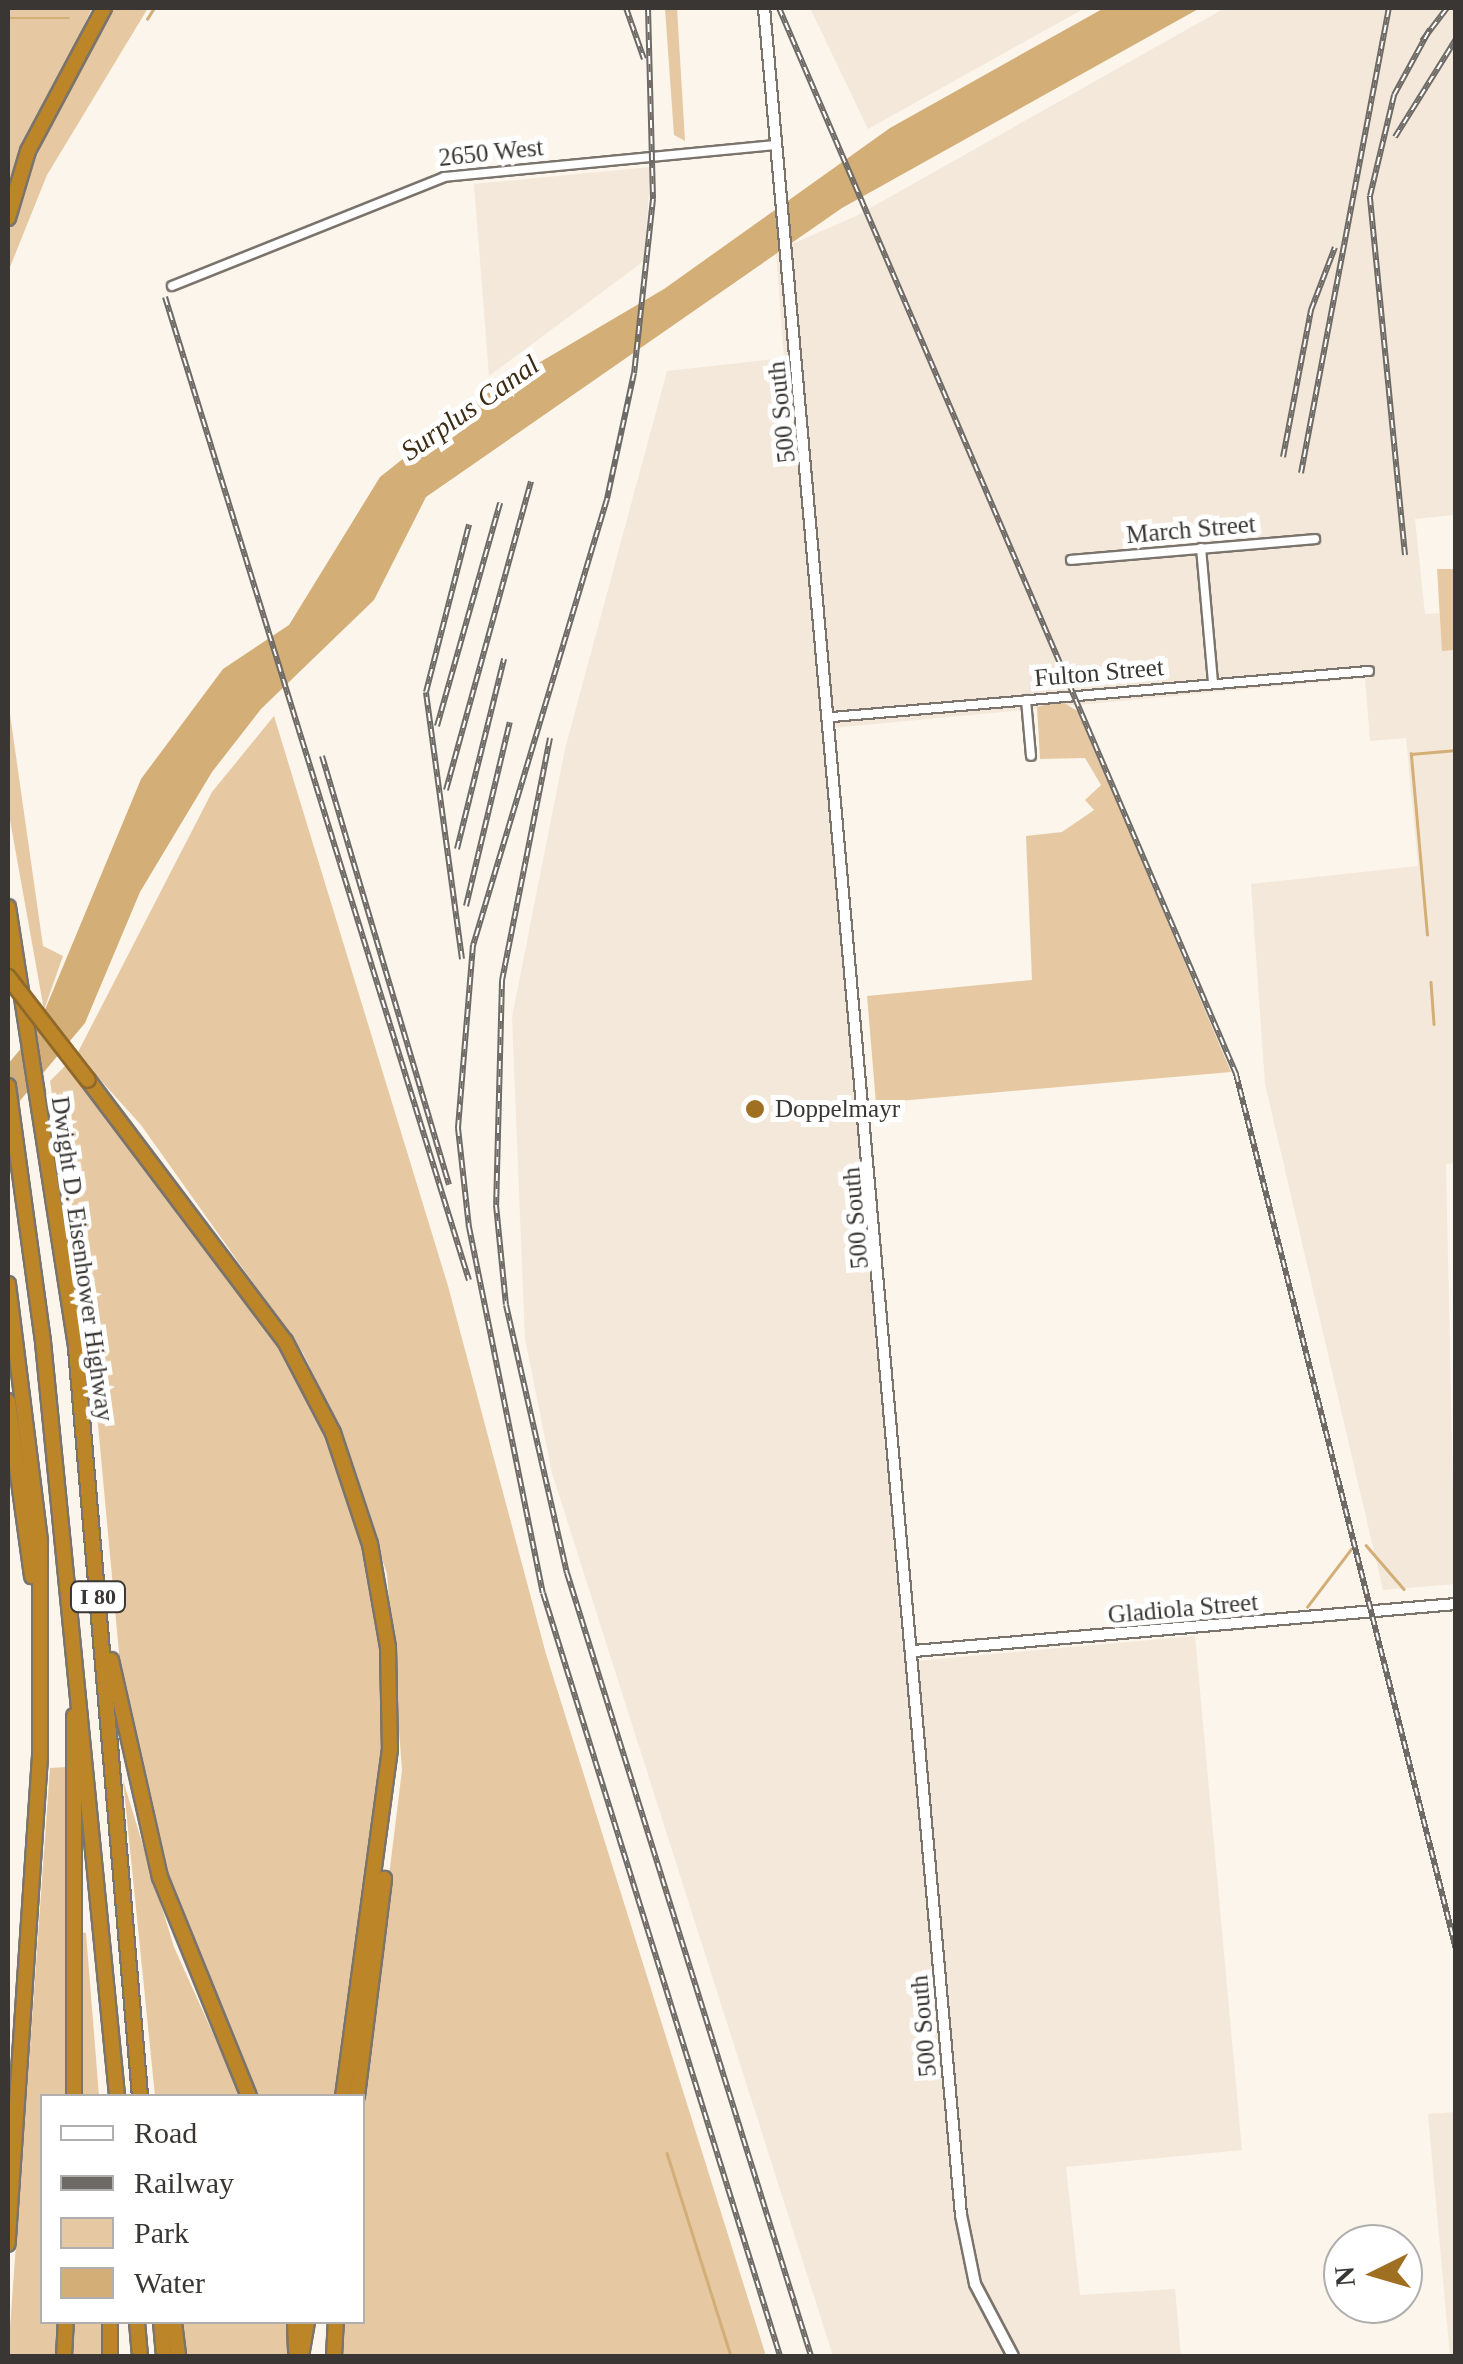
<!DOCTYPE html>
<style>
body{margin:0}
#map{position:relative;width:1463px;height:2364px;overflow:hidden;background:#fbf5ec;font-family:"Times New Roman",serif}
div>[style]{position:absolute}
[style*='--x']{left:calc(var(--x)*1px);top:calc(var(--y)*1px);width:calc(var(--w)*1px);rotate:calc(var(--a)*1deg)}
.built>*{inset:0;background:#f4e8da}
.green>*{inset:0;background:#e6c9a2;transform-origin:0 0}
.water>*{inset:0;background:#d4ae77}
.stream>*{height:2.5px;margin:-1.25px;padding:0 1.25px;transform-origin:1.25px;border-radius:1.25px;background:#d4ae77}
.roads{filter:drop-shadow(2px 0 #7a746c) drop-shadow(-2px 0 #7a746c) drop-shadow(0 2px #7a746c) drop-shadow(0 -2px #7a746c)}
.minor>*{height:8px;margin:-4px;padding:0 4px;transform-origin:4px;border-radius:4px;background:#fff}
.tertiary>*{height:10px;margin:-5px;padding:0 5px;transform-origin:5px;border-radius:5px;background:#fff}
.motorway>*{height:14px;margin:-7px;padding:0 7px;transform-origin:7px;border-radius:7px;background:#bc8527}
.tram>*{height:2.5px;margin:-1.25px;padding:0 1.25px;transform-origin:1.25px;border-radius:1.25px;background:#6e6a66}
.rail>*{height:6px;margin-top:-3px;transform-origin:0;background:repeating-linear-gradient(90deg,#fff 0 8px,#6e6a66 0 16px);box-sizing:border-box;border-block:2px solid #6e6a66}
.bridges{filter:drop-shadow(2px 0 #8e692b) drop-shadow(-2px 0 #8e692b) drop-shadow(0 2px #8e692b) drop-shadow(0 -2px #8e692b)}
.motorway-bridge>*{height:14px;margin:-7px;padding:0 7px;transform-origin:7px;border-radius:7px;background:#bc8527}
.dots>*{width:28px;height:28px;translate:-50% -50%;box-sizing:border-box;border:5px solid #fff;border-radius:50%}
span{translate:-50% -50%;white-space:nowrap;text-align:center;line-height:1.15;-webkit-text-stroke:10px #fff;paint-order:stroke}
.shield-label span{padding:2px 8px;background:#fff;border:2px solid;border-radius:8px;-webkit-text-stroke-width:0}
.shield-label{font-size:22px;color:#393633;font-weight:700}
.street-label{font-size:25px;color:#393633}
.poi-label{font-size:25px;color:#393633}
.left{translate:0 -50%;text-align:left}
.water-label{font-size:28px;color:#3d2c14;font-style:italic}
.frame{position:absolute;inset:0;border:10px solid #393633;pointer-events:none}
.legend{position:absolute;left:40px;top:2094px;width:325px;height:230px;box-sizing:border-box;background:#fff;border:2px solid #b0afad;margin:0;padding:12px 18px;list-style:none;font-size:30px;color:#393633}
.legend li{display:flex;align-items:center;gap:20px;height:50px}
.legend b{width:50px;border:2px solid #b0afad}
.north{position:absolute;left:1323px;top:2224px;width:100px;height:100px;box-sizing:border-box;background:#fff;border:2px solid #b0afad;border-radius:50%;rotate:265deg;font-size:28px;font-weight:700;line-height:40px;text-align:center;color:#393633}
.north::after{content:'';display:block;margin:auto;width:35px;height:45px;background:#9f7022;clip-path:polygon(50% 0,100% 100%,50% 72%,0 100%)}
</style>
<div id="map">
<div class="built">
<i style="clip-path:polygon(810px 8px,1085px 8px,868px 129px)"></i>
<i style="clip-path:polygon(1225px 8px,1455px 8px,1455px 515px,1415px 519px,1425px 614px,1456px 612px,1456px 1163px,1446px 1164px,1455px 1584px,1383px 1590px,1265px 1084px,1251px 884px,1418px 866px,1406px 738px,1370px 741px,1365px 678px,822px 729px,904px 1662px,1195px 1636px,1242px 2150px,1066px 2167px,1080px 2295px,1175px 2289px,1181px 2356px,833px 2356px,552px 1473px,525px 1339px,512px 1017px,565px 749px,667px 371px,784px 358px,776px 251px,856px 216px)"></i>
<i style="clip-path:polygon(651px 167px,644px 261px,489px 376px,474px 184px)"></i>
<i style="clip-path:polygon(1455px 2112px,1456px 2356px,1450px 2356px,1428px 2114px)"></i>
</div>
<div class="green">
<i style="clip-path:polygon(8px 8px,92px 8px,8px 185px)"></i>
<i style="clip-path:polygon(111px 8px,148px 8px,47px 175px,8px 272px,8px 230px,27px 175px)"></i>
<i style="clip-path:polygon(665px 8px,677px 8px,685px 141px,674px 135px)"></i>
<i style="clip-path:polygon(1437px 569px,1455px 569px,1455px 650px,1442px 651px)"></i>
<i style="clip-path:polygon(8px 700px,43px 946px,63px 956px,44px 1010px,8px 809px)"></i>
<i style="clip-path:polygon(1061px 701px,1079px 712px,1231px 1072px,876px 1103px,867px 996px,1032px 980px,1026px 836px,1062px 832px,1094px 810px,1085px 800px,1101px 785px,1085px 758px,1040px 759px,1037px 707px)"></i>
<i style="clip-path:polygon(274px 716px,448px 1286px,546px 1654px,766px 2356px,339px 2356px,341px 2322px,362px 2322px,362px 2096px,402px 1770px,387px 1574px,340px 1429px,303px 1353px,141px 1125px,77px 1054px,212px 792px)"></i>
<i style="clip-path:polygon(66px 1065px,273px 1333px,327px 1434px,361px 1530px,383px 1662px,384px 1749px,337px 2096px,257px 2096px,161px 1868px,123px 1696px,91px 1349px,50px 1081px)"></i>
<i style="clip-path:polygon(67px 1767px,71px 2096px,42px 2096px,42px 2322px,61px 2322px,58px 2356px,8px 2356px,50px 1768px)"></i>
<i style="clip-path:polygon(123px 1780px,174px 1947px,241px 2096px,155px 2096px)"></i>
<i style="clip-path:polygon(80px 1932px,86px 1933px,99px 2096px,80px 2096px)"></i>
<i style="left:71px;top:2322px;width:33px;height:34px"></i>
<i style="left:180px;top:2322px;width:109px;height:34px"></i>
</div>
<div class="water">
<i style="clip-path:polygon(1104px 8px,1200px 8px,842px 208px,426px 497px,374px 600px,261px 709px,212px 772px,140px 892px,85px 1023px,8px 1115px,8px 1064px,37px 1029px,141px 779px,223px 669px,289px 625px,380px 477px,481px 397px,664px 289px,890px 128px)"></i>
</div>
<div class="stream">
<i style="--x:8;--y:18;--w:61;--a:0"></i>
<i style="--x:147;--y:19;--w:13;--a:-58"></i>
<i style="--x:1427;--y:935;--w:182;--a:-95.1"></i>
<i style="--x:1411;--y:754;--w:45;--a:-5.1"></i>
<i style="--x:1431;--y:982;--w:42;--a:85.9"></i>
<i style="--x:1366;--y:1545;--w:58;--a:49.2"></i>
<i style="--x:1307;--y:1607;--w:73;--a:-52.8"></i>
<i style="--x:667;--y:2153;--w:213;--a:72.5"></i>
</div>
<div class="roads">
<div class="minor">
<i style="--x:172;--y:286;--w:293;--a:-21.8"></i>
<i style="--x:444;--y:177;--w:334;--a:-5.5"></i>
<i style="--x:1201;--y:548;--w:136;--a:84.9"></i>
<i style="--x:1071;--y:560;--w:245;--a:-4.9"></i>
<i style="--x:1026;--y:700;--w:56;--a:84.9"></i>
<i style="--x:832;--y:717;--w:539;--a:-4.9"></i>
</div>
<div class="tertiary">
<i style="--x:764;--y:8;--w:2216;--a:84.9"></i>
<i style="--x:961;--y:2215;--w:70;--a:78.5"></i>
<i style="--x:975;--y:2284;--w:81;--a:62.2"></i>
<i style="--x:914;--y:1651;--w:544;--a:-4.96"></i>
</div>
<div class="motorway">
<i style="--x:8;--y:218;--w:70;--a:-73.4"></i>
<i style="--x:28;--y:151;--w:162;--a:-62"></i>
<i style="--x:8;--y:907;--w:446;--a:81.2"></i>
<i style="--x:76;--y:1348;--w:751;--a:85.11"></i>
<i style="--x:88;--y:1080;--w:327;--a:53"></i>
<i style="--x:285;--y:1341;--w:104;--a:62.4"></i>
<i style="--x:333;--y:1433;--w:117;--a:71.6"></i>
<i style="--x:370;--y:1544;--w:105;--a:80.1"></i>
<i style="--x:388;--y:1647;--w:102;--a:88.9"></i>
<i style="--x:390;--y:1749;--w:350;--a:97.7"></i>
<i style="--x:8;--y:1086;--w:258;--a:82.2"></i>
<i style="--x:43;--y:1342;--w:758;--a:84.39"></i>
<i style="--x:8;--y:1284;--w:260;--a:82.9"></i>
<i style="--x:40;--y:1542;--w:214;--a:90"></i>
<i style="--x:40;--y:1756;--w:489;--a:93.8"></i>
<i style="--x:8;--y:1401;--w:177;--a:82.2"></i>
<i style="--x:111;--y:1660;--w:222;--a:77.3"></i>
<i style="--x:160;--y:1877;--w:236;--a:67.9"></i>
<i style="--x:74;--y:1716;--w:380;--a:90"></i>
<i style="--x:357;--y:2096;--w:219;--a:-82.9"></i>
<i style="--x:137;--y:2322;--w:34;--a:85"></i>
<i style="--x:161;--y:2322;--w:34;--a:85"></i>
<i style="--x:174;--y:2322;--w:34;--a:83"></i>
<i style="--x:295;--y:2322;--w:29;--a:88"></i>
<i style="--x:64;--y:2356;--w:34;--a:-87"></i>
<i style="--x:110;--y:2356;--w:34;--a:-90"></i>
<i style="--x:301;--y:2356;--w:35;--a:-80"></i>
<i style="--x:334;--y:2356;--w:34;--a:-87"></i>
</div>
</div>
<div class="tram">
<i style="--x:8;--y:1599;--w:220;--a:90"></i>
</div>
<div class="rail">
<i style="--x:626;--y:8;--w:54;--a:70.6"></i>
<i style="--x:648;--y:8;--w:191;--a:88.5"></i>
<i style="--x:653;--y:199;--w:175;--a:96.2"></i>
<i style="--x:634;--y:373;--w:129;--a:102.1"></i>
<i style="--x:607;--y:499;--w:466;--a:106.7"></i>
<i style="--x:473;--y:945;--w:184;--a:94.7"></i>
<i style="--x:458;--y:1128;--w:100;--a:83.7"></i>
<i style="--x:469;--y:1227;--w:373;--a:78.6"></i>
<i style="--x:543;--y:1593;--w:799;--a:72.74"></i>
<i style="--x:779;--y:8;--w:1160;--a:66.79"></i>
<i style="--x:1236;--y:1074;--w:902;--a:75.89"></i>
<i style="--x:1422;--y:41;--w:41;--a:-52.9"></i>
<i style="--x:1395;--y:137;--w:115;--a:-58.1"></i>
<i style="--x:165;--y:297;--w:1029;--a:72.82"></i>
<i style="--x:1283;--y:457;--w:150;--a:-79.2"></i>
<i style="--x:1311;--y:310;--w:67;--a:-69.1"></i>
<i style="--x:1301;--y:473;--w:473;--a:-79.3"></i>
<i style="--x:1405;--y:555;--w:361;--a:-95.6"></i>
<i style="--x:1370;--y:196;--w:104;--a:-76.6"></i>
<i style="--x:1394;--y:95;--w:75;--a:-61.4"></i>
<i style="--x:437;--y:726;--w:232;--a:-74.2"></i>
<i style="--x:550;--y:738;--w:248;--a:101.2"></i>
<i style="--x:502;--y:981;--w:224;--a:91.5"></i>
<i style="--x:496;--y:1205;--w:100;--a:84.3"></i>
<i style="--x:506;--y:1305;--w:275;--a:77.2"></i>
<i style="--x:567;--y:1573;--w:820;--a:72.69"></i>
<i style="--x:322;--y:756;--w:447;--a:73.5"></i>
<i style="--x:446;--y:790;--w:320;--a:-74.6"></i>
<i style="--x:457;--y:849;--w:196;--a:-76.1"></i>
<i style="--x:466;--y:906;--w:189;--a:-76.6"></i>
<i style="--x:1455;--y:951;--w:1;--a:0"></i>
<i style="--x:462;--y:959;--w:269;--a:-97.7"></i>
<i style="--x:426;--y:692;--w:173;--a:-75.6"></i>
</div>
<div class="bridges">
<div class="motorway-bridge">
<i style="--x:8;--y:977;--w:130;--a:52.2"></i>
</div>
</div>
<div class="dots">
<i style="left:755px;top:1109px;background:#9f7022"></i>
</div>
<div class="shield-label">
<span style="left:98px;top:1597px">I 80</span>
</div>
<div class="street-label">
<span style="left:491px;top:153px;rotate:-6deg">2650 West</span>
<span style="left:782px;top:412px;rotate:-96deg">500 South</span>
<span style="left:1191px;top:530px;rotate:-5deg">March Street</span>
<span style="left:1099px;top:673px;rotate:-5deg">Fulton Street</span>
<span style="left:856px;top:1218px;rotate:-95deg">500 South</span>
<span style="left:82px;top:1259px;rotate:82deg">Dwight D. Eisenhower Highway</span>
<span style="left:1183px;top:1609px;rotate:-5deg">Gladiola Street</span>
<span style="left:924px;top:2026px;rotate:-95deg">500 South</span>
</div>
<div class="poi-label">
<span class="left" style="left:775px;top:1109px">Doppelmayr</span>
</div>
<div class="water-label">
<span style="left:470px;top:408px;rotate:-35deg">Surplus Canal</span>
</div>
<div class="frame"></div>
<ul class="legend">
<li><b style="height:12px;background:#fff"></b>Road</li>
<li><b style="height:12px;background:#6e6a66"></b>Railway</li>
<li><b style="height:28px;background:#e6c9a2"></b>Park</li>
<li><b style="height:28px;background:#d4ae77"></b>Water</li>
</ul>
<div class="north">N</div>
</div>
